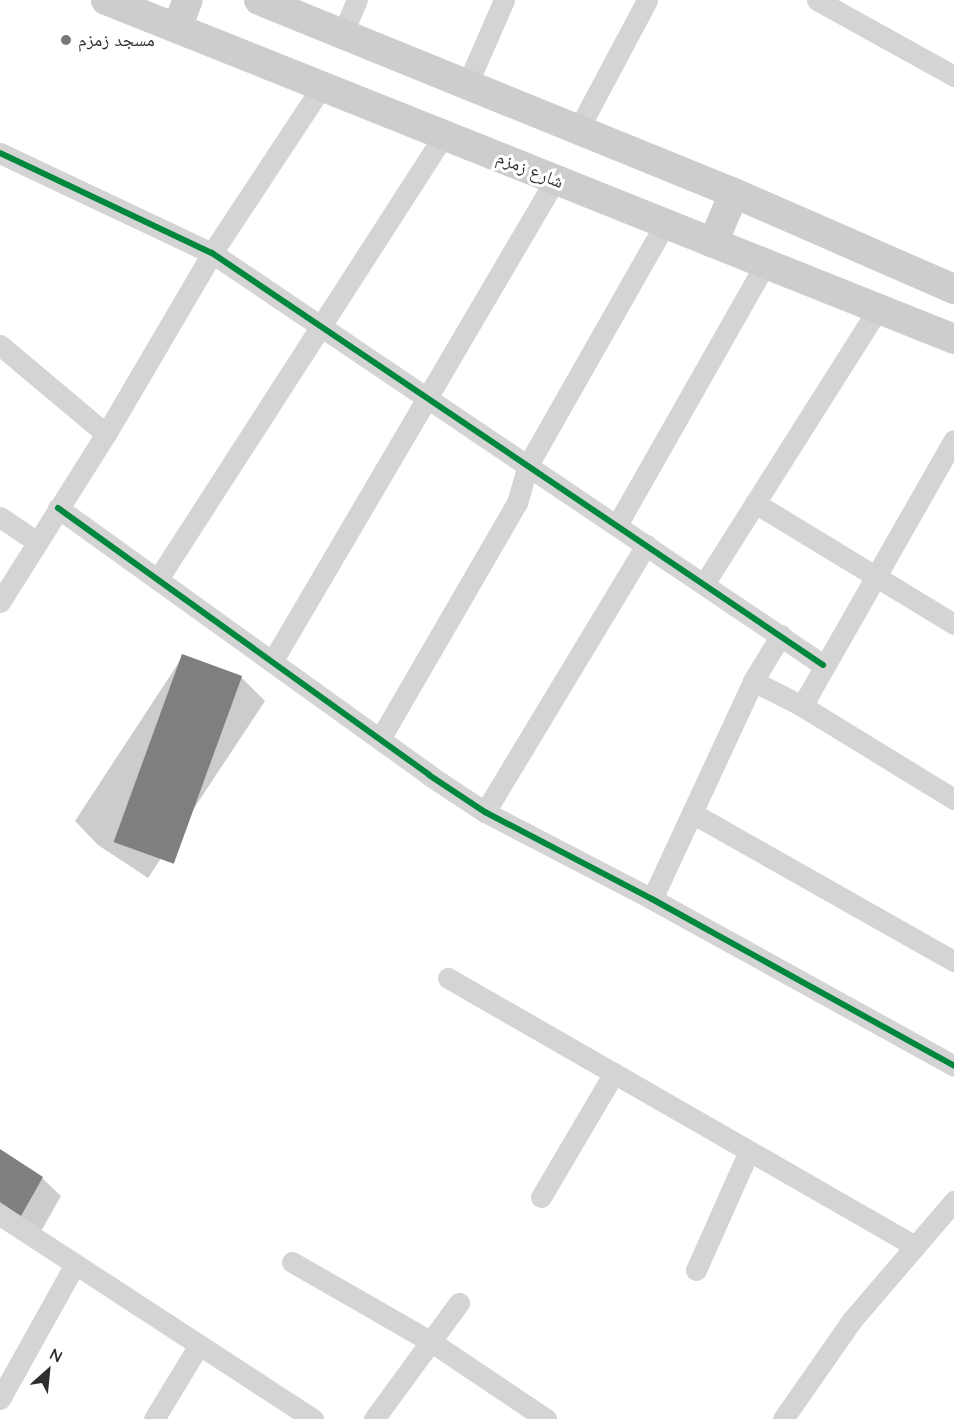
<!DOCTYPE html>
<meta charset="utf-8">
<style>
body{margin:0}
#map{position:relative;width:954px;height:1419px;overflow:hidden;background:#fff;font-family:Quicksand,"Noto Naskh Arabic",sans-serif}
div>[style]{position:absolute}
[style*='--x']{left:calc(var(--x)*1px);top:calc(var(--y)*1px);width:calc(var(--w)*1px);rotate:calc(var(--a)*1deg)}
.shadow>*{inset:0;background:#0003}
.building>*{inset:0;background:#7f7f7f;transform-origin:0 0}
.street>*{height:21px;margin:-10.5px;padding:0 10.5px;transform-origin:10.5px;border-radius:10.5px;background:#d4d4d4}
.secondary>*{height:30px;margin:-15px;padding:0 15px;transform-origin:15px;border-radius:15px;background:#cdcdcd}
.cycleway>*{height:6px;margin:-3px;padding:0 3px;transform-origin:3px;border-radius:3px;background:#00873e}
.dots>*{width:16px;height:16px;translate:-50% -50%;box-sizing:border-box;border:3px solid #fff;border-radius:50%}
span{translate:-50% -50%;white-space:nowrap;text-align:center;line-height:1.15;-webkit-text-stroke:6px #fff;paint-order:stroke}
.poi-label{font-size:18px;color:#2f2f2f}
.left{translate:0 -50%;text-align:left}
.street-label{font-size:18px;color:#2f2f2f}
.north{position:absolute;left:18px;top:1341px;width:60px;height:60px;-webkit-text-stroke:4px #fff;paint-order:stroke;rotate:27deg;font-size:16px;font-weight:700;line-height:24px;text-align:center;color:#2f2f2f}
.north::after{content:'';display:block;margin:auto;width:21px;height:27px;background:#2f2f2f;clip-path:polygon(50% 0,100% 100%,50% 72%,0 100%)}
</style>
<div id="map">
<div class="shadow">
<i style="clip-path:polygon(183px 656px,242px 678px,265px 701px,148px 878px,98px 845px,75px 821px)"></i>
<i style="clip-path:polygon(0 1151px,42px 1178px,61px 1196px,40px 1233px,0 1207px)"></i>
</div>
<div class="building">
<i style="left:182px;top:654px;width:64px;height:200px;rotate:20deg"></i>
<i style="clip-path:polygon(0 1149px,43px 1177px,21px 1216px,0 1202px)"></i>
</div>
<div class="street">
<i style="--x:817;--y:0;--w:157;--a:29"></i>
<i style="--x:342;--y:35;--w:38;--a:-67"></i>
<i style="--x:466;--y:87;--w:95;--a:-66.4"></i>
<i style="--x:578;--y:130;--w:147;--a:-62"></i>
<i style="--x:0;--y:153;--w:234;--a:25.3"></i>
<i style="--x:212;--y:253;--w:737;--a:33.99"></i>
<i style="--x:0;--y:345;--w:138;--a:40"></i>
<i style="--x:755;--y:503;--w:233;--a:31.3"></i>
<i style="--x:58;--y:508;--w:457;--a:35.7"></i>
<i style="--x:429;--y:775;--w:67;--a:33.5"></i>
<i style="--x:485;--y:812;--w:188;--a:27.5"></i>
<i style="--x:652;--y:899;--w:345;--a:28.9"></i>
<i style="--x:0;--y:517;--w:45;--a:34"></i>
<i style="--x:617;--y:525;--w:299;--a:-60.4"></i>
<i style="--x:158;--y:579;--w:528;--a:-57.21"></i>
<i style="--x:704;--y:584;--w:325;--a:-57.7"></i>
<i style="--x:0;--y:602;--w:199;--a:-57.8"></i>
<i style="--x:106;--y:434;--w:210;--a:-59.6"></i>
<i style="--x:212;--y:253;--w:200;--a:-56.6"></i>
<i style="--x:272;--y:662;--w:559;--a:-59.58"></i>
<i style="--x:753;--y:681;--w:55;--a:27"></i>
<i style="--x:802;--y:706;--w:178;--a:31.5"></i>
<i style="--x:802;--y:706;--w:306;--a:-60.3"></i>
<i style="--x:380;--y:739;--w:273;--a:-59.9"></i>
<i style="--x:517;--y:503;--w:40;--a:-74"></i>
<i style="--x:528;--y:465;--w:277;--a:-60.4"></i>
<i style="--x:485;--y:812;--w:312;--a:-58.9"></i>
<i style="--x:692;--y:813;--w:301;--a:29.5"></i>
<i style="--x:652;--y:899;--w:240;--a:-65.1"></i>
<i style="--x:753;--y:681;--w:54;--a:-58.7"></i>
<i style="--x:448;--y:978;--w:538;--a:29.85"></i>
<i style="--x:541;--y:1197;--w:144;--a:-59.5"></i>
<i style="--x:0;--y:1215;--w:374;--a:33.1"></i>
<i style="--x:292;--y:1262;--w:159;--a:29.8"></i>
<i style="--x:430;--y:1341;--w:140;--a:33.9"></i>
<i style="--x:696;--y:1270;--w:130;--a:-66"></i>
<i style="--x:0;--y:1399;--w:154;--a:-60.9"></i>
<i style="--x:154;--y:1419;--w:87;--a:-58.7"></i>
<i style="--x:374;--y:1419;--w:144;--a:-53.8"></i>
<i style="--x:783;--y:1419;--w:121;--a:-55.1"></i>
<i style="--x:852;--y:1320;--w:157;--a:-49.4"></i>
</div>
<div class="secondary">
<i style="--x:106;--y:0;--w:913;--a:21.79"></i>
<i style="--x:259;--y:0;--w:513;--a:22.11"></i>
<i style="--x:734;--y:193;--w:240;--a:23.6"></i>
<i style="--x:177;--y:28;--w:30;--a:-69"></i>
<i style="--x:713;--y:243;--w:54;--a:-67.2"></i>
</div>
<div class="cycleway">
<i style="--x:0;--y:153;--w:234;--a:25.3"></i>
<i style="--x:212;--y:253;--w:737;--a:33.99"></i>
<i style="--x:58;--y:508;--w:457;--a:35.7"></i>
<i style="--x:429;--y:775;--w:67;--a:33.5"></i>
<i style="--x:485;--y:812;--w:188;--a:27.5"></i>
<i style="--x:652;--y:899;--w:345;--a:28.9"></i>
</div>
<div class="dots">
<i style="left:66px;top:40px;background:#787878"></i>
</div>
<div class="poi-label">
<span class="left" style="left:78px;top:40px">مسجد زمزم</span>
</div>
<div class="street-label">
<span style="left:530px;top:170px;rotate:22deg">شارع زمزم</span>
</div>
<div class="north">N</div>
</div>
